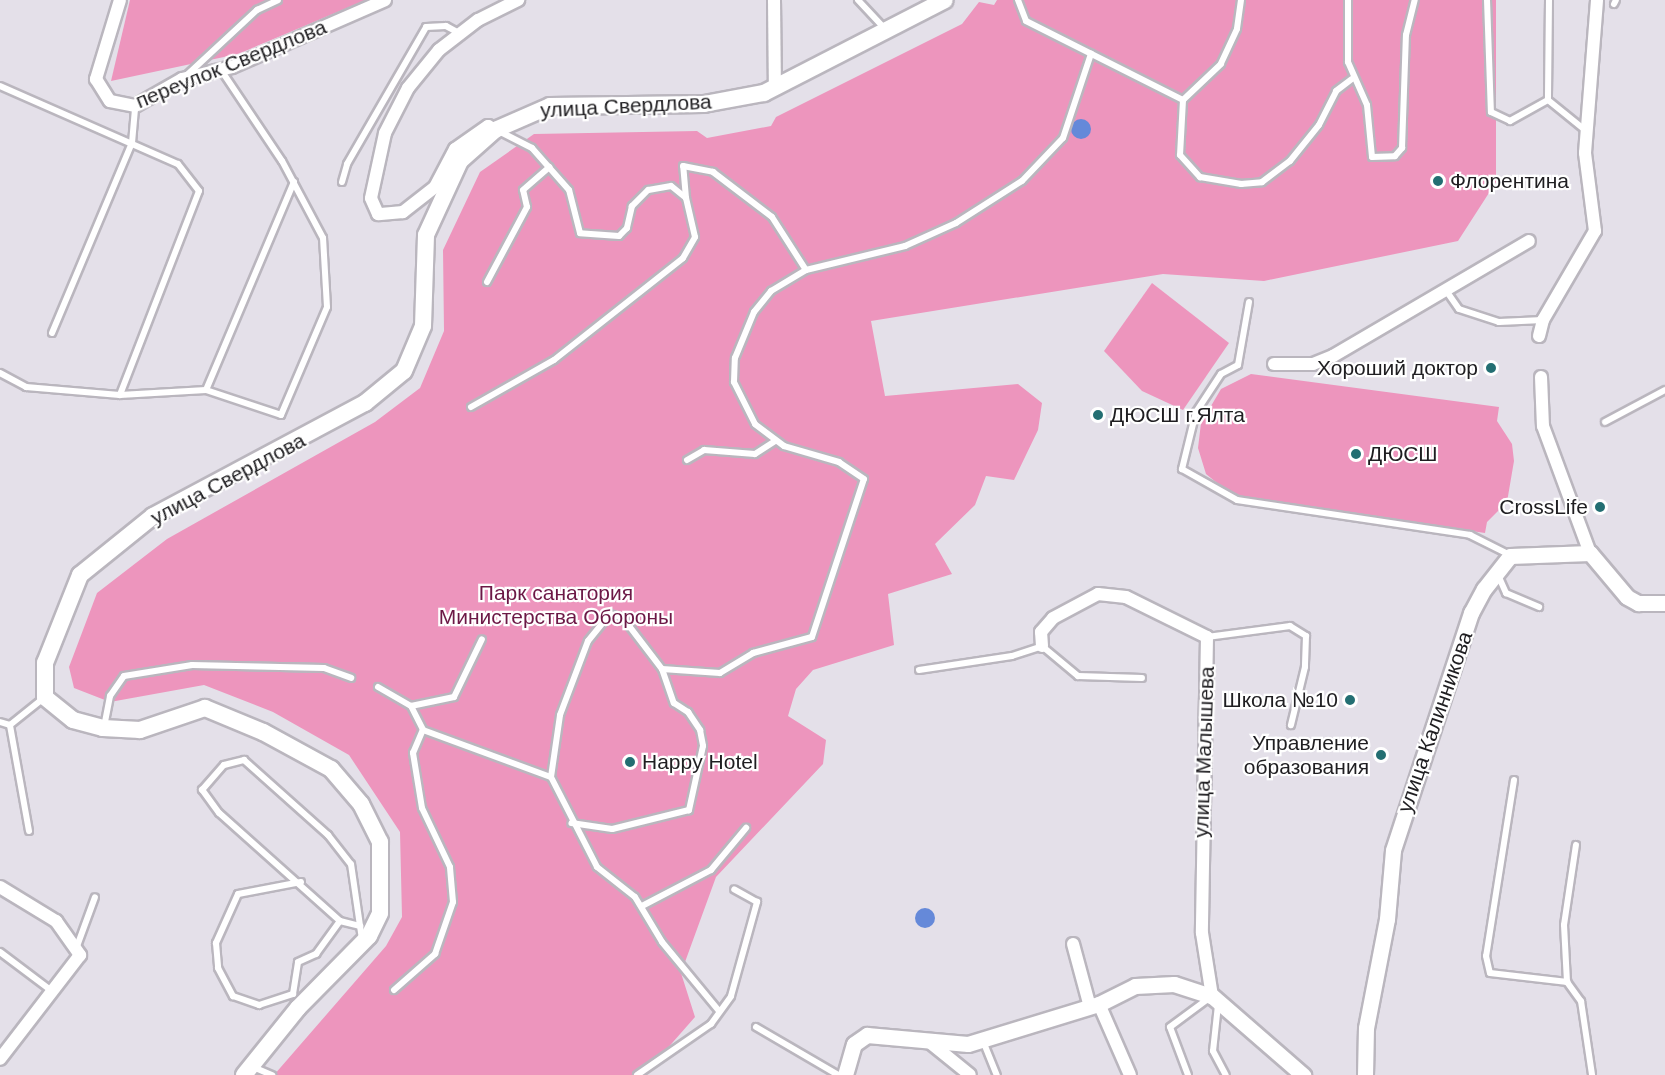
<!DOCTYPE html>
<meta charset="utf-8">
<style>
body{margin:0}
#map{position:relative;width:1665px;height:1075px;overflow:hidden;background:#e4e0e9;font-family:Arial,sans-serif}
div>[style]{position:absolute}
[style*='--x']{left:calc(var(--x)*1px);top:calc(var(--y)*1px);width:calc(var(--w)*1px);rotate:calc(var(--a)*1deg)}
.green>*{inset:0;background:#ed95bd}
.water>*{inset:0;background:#6589d9}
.round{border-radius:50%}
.roads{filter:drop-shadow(2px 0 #bab6be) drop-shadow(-2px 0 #bab6be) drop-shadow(0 2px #bab6be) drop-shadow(0 -2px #bab6be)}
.service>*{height:6px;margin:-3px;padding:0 3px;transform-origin:3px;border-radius:3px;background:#fff}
.minor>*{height:12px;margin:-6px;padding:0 6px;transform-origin:6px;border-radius:6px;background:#fff}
.tertiary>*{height:15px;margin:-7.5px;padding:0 7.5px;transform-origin:7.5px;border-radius:7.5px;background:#fff}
.secondary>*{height:16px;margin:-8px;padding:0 8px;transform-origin:8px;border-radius:8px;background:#fff}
.dots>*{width:16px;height:16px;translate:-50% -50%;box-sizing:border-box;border:3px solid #fff;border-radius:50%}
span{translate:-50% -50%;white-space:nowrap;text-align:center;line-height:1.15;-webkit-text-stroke:4.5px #fff;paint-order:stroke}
.street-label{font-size:21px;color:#1f1e21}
.poi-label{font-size:21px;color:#1f1e21}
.left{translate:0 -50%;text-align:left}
.right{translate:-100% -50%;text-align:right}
.park-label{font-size:21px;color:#6c1846}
</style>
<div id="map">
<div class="green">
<i style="clip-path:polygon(130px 0,366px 0,238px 54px,111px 81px)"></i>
<i style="clip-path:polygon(997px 0,1496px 0,1496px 182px,1458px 241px,1264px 281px,1163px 274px,871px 321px,885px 396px,1018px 384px,1042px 403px,1038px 430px,1014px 480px,986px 476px,975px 505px,935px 544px,952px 574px,888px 594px,894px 645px,813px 670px,796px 689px,788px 716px,826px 740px,823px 764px,716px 877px,681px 973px,695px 1017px,644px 1075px,274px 1075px,386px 946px,402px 917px,400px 832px,349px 755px,273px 712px,204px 685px,110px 702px,74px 688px,69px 667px,97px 593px,167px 539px,375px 422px,420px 388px,444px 331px,443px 250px,480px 172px,534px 134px,697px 131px,707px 138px,771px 126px,776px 117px,962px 24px,979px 2px,994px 5px)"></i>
<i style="clip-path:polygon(1152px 283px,1229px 343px,1183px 410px,1142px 391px,1104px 351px)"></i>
<i style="clip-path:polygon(1251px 374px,1499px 407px,1497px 421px,1512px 444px,1514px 461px,1507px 502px,1487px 522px,1485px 533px,1233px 496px,1206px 474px,1198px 448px,1201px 423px,1221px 389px)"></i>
</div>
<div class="water">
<i class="round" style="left:1071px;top:119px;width:20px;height:20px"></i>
<i class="round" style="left:915px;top:908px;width:20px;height:20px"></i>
</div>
<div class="roads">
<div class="service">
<i style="--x:858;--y:0;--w:38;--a:47"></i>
<i style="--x:1018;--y:0;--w:22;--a:69"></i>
<i style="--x:1026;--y:21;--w:176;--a:26.7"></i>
<i style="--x:1241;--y:0;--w:29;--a:98"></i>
<i style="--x:1237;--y:29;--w:38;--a:115"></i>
<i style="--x:1221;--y:64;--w:52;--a:136.5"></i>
<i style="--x:1183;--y:100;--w:55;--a:93.1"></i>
<i style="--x:1180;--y:155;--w:30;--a:48"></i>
<i style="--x:1200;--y:177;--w:42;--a:9.7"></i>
<i style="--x:1241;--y:184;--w:21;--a:-5"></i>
<i style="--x:1262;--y:182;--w:35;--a:-37"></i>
<i style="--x:1290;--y:161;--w:46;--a:-51.1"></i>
<i style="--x:1319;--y:125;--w:38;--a:-63"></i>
<i style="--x:1336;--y:91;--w:20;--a:-37"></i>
<i style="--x:1348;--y:0;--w:62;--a:90"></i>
<i style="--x:1348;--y:62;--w:47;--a:66.2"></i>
<i style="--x:1367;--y:105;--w:52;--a:84.5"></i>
<i style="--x:1372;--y:157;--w:23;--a:-2"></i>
<i style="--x:1395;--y:156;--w:11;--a:-49"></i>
<i style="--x:1402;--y:148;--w:113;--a:-88"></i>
<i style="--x:1406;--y:35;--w:36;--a:-76"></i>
<i style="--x:1487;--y:0;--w:112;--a:88"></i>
<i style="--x:1491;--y:112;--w:21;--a:25"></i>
<i style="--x:1510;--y:121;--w:43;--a:-28.9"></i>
<i style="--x:1549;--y:0;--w:100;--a:90.6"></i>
<i style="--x:1548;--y:100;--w:48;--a:39"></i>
<i style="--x:1614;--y:4;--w:4;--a:-63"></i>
<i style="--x:187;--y:75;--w:96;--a:-42.9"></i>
<i style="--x:257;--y:10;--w:23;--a:-25"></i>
<i style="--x:0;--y:86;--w:194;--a:23.7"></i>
<i style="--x:178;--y:164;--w:34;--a:52"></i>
<i style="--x:199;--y:191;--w:219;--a:111.2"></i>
<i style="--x:342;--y:182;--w:19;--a:-74"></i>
<i style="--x:347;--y:164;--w:158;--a:-60"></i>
<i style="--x:426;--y:27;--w:20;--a:-3"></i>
<i style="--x:446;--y:26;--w:15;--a:28"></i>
<i style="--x:686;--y:198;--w:32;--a:-95"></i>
<i style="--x:683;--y:166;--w:31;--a:11"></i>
<i style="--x:713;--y:172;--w:74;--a:37.3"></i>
<i style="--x:772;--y:217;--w:63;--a:57.3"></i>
<i style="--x:487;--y:282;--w:85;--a:-61.9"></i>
<i style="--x:527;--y:207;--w:17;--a:-103"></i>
<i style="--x:523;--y:190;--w:35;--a:-41"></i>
<i style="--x:1445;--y:289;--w:24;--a:55"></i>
<i style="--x:1459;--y:309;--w:42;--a:18"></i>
<i style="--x:1499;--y:322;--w:44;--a:-2.6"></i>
<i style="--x:1249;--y:302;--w:64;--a:99.9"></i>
<i style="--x:1238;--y:365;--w:19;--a:152"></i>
<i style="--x:1221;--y:374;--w:45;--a:123.3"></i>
<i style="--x:1196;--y:412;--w:59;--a:103.8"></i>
<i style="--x:1182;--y:469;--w:63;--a:29.4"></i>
<i style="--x:1237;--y:500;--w:236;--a:8.5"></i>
<i style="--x:1470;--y:535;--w:45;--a:26.6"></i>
<i style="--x:52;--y:333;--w:206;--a:-67.2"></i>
<i style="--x:132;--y:143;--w:37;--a:-85"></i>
<i style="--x:0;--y:373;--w:30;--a:28"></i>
<i style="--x:26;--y:387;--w:94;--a:4.9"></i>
<i style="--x:120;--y:395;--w:86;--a:-3.3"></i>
<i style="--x:206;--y:390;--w:226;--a:-67.1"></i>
<i style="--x:206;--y:390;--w:79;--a:18.4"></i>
<i style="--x:281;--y:415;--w:117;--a:-66.9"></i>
<i style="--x:327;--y:307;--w:69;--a:-93.3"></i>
<i style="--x:323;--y:238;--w:87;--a:-118"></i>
<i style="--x:282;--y:161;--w:110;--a:-123.8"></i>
<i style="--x:471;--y:407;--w:95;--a:-29.5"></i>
<i style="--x:554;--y:360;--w:164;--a:-38.3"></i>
<i style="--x:683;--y:258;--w:24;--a:-60"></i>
<i style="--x:695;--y:237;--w:40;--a:-103"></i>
<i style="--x:686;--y:198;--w:19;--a:-141"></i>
<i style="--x:671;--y:186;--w:23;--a:170"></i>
<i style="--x:648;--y:190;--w:23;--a:135"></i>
<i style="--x:632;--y:206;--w:23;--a:103"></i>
<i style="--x:627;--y:228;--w:11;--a:135"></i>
<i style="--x:619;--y:236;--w:39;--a:-176"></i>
<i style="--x:580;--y:233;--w:44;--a:-104.3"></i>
<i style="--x:569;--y:190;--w:56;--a:-131.4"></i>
<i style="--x:532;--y:148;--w:38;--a:-153"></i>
<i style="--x:1605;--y:422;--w:68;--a:-28.1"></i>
<i style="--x:687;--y:460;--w:20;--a:-30"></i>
<i style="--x:704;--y:450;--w:51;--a:4.5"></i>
<i style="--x:755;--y:454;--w:24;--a:-33"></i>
<i style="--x:1498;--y:575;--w:20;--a:66"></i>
<i style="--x:1506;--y:593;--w:36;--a:23"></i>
<i style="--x:1207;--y:637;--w:84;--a:-7.5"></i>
<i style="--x:1290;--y:626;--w:19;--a:32"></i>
<i style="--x:1306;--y:636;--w:31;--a:92"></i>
<i style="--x:1305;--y:667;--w:60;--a:103.6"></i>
<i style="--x:662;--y:669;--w:58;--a:3.9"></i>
<i style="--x:720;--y:673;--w:39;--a:-31"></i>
<i style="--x:753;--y:653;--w:61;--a:-15.2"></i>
<i style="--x:812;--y:637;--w:166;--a:-71.8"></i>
<i style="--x:864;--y:479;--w:30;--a:-146"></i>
<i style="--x:839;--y:462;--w:57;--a:-163.8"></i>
<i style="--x:784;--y:446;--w:36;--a:-143"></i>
<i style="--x:755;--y:424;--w:47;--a:-116.6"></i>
<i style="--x:734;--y:382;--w:24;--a:-88"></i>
<i style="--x:735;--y:358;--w:50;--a:-67.6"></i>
<i style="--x:754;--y:312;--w:27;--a:-51"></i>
<i style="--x:771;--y:291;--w:41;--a:-31"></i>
<i style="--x:806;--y:270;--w:102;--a:-13.6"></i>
<i style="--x:905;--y:246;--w:56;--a:-24.3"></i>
<i style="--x:956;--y:223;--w:78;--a:-32.5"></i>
<i style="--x:1022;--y:181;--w:59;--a:-46.4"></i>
<i style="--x:1063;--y:138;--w:89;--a:-71.6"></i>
<i style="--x:919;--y:670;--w:94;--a:-8.6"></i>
<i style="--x:1012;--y:656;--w:32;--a:-18"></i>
<i style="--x:1042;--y:646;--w:47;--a:39.8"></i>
<i style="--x:1078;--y:676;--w:64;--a:1.8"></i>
<i style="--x:378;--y:687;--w:38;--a:30"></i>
<i style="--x:411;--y:706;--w:27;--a:63"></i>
<i style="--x:423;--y:730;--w:136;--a:20.2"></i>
<i style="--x:551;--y:777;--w:101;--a:62.9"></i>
<i style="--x:597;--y:867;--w:48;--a:38.3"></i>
<i style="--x:635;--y:897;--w:52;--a:59"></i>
<i style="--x:662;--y:942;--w:89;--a:50.4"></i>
<i style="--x:411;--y:706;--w:44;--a:-11.8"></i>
<i style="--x:454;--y:697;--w:64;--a:-64.2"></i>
<i style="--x:0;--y:722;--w:10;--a:17"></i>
<i style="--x:104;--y:727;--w:32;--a:-79"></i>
<i style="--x:110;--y:696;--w:24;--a:-55"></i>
<i style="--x:124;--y:676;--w:69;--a:-9.2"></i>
<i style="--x:192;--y:665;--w:132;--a:1.3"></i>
<i style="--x:324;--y:668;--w:29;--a:20"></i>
<i style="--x:551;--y:777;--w:63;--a:-81.7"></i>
<i style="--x:560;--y:715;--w:79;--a:-69.3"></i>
<i style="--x:588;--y:641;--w:35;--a:-51"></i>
<i style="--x:610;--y:614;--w:14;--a:17"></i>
<i style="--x:623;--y:618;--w:64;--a:52.6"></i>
<i style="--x:662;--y:669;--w:36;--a:71"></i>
<i style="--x:674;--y:703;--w:17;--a:33"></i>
<i style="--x:688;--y:712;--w:22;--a:56"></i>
<i style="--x:700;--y:730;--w:16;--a:79"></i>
<i style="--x:703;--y:746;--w:66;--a:102.3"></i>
<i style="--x:689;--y:810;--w:79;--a:166.1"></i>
<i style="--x:612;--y:829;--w:41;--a:-171.7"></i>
<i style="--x:1514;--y:780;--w:178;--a:99"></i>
<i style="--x:1486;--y:956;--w:17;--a:77"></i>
<i style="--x:1490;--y:973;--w:78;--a:6.7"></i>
<i style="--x:1567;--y:982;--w:24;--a:54"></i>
<i style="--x:1581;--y:1001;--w:75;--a:81.5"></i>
<i style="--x:29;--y:831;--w:108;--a:-100.2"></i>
<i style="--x:10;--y:725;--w:45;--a:-38.7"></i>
<i style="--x:301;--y:882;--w:64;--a:169.2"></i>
<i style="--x:238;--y:894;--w:54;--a:114.2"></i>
<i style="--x:216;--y:943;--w:25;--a:85"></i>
<i style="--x:218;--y:968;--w:32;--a:62"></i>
<i style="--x:233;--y:996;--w:28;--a:19"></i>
<i style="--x:259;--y:1005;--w:36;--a:-18"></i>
<i style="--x:293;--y:994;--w:32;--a:-81"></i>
<i style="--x:298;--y:962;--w:20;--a:-24"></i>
<i style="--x:316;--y:954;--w:41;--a:-54"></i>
<i style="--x:340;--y:921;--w:21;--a:14"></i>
<i style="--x:642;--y:906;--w:78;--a:-27.6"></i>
<i style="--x:711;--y:870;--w:55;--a:-50.2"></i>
<i style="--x:340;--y:921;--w:162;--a:-138.2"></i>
<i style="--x:219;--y:813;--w:29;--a:-126"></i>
<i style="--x:202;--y:790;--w:33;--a:-49"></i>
<i style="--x:224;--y:765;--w:21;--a:-14"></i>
<i style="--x:244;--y:760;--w:113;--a:41.8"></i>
<i style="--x:328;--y:835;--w:37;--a:52"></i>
<i style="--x:351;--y:864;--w:76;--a:81.7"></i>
<i style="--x:76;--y:949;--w:55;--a:-69.9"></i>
<i style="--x:0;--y:952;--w:65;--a:36.9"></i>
<i style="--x:1567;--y:982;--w:57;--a:-93"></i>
<i style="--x:1564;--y:925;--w:81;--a:-81.5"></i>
<i style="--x:394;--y:990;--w:55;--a:-41.3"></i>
<i style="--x:435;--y:954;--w:55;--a:-70.9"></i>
<i style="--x:453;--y:902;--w:35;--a:-95"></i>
<i style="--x:450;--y:867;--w:65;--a:-115.4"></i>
<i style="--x:422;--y:808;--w:56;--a:-99.3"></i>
<i style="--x:413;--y:753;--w:25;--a:-67"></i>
<i style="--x:1218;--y:1005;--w:46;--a:96.2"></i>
<i style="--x:1213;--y:1051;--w:27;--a:62"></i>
<i style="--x:756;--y:1027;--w:95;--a:30.3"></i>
<i style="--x:983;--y:1041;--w:37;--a:68"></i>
<i style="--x:253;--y:1067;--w:21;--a:23"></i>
<i style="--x:637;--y:1075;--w:90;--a:-34.6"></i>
<i style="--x:711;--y:1024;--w:34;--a:-54"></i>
<i style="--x:731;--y:996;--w:98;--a:-74.5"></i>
<i style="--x:757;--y:902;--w:26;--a:-151"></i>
<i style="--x:1188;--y:1075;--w:51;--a:-110.6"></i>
<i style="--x:1170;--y:1027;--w:49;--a:-36.6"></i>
</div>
<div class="minor">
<i style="--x:120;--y:0;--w:83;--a:106.9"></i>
<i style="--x:96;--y:79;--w:26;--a:58"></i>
<i style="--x:110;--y:101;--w:25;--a:11"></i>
<i style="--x:135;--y:106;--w:54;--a:-29.9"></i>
<i style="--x:182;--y:79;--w:51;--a:-13.5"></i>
<i style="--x:232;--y:67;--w:167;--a:-23.6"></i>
<i style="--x:774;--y:0;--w:89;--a:89.4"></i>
<i style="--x:495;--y:130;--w:8;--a:-150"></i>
<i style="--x:488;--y:126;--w:40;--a:145.1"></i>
<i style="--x:455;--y:149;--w:43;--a:117.8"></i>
<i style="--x:435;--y:187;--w:41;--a:142"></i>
<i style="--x:403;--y:212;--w:25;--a:175"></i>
<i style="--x:378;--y:214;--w:17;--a:-114"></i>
<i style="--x:371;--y:198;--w:66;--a:-77.8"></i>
<i style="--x:385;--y:133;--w:51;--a:-62.9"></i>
<i style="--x:408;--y:88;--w:49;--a:-50.8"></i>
<i style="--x:439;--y:50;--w:49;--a:-37.6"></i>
<i style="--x:478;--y:20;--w:45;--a:-26.6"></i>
<i style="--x:1539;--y:336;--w:16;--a:-76"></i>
<i style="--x:1543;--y:320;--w:103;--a:-59.7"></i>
<i style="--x:1595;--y:231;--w:79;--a:-97.3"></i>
<i style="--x:1585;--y:153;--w:153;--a:-85.5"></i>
<i style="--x:1274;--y:364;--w:39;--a:0"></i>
<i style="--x:1313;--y:364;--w:22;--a:-22"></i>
<i style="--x:1333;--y:356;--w:227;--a:-30.4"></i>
<i style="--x:1541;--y:377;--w:49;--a:87.7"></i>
<i style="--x:1543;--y:426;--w:135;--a:69.7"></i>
<i style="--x:1042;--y:646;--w:14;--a:-94"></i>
<i style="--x:1041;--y:632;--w:18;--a:-49"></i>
<i style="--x:1053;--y:618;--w:51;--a:-28.1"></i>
<i style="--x:1098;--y:594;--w:28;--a:6"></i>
<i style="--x:1126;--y:597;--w:90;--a:26.3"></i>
<i style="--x:1207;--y:637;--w:296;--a:91"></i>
<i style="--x:1202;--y:933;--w:64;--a:81"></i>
<i style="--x:0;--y:887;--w:66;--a:31.3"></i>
<i style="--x:56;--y:921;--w:42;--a:54.8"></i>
<i style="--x:80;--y:955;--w:131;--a:127.6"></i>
<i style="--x:1073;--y:944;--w:65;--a:74.9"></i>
<i style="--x:1099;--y:1004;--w:77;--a:66.4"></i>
<i style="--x:927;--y:1040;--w:55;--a:39.1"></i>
</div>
<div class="tertiary">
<i style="--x:845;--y:1075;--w:32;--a:-74"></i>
<i style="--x:854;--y:1044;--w:16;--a:-35"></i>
<i style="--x:867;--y:1035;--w:101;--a:5.1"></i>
<i style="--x:968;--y:1044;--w:137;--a:-17"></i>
<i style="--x:1099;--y:1004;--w:40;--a:-26.6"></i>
<i style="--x:1135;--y:986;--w:39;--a:-3"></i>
<i style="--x:1174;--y:984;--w:40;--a:18"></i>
<i style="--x:1212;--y:996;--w:121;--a:41"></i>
<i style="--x:1365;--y:1075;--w:47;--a:-88.8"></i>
<i style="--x:1366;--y:1028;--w:111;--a:-79.1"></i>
<i style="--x:1387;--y:919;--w:69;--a:-85"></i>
<i style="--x:1393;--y:850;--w:250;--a:-71.8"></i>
<i style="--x:1471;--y:613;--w:27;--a:-62"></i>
<i style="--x:1484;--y:589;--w:42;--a:-51.8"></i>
<i style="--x:1510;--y:556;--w:80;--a:-2.1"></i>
<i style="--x:1590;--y:553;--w:57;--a:49.9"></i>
<i style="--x:1627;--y:597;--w:13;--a:29"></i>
<i style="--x:1638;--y:603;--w:27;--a:0"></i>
</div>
<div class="secondary">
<i style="--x:244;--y:1075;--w:86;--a:-51.1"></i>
<i style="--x:298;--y:1008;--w:101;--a:-45.4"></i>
<i style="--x:369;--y:936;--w:25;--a:-64"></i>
<i style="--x:380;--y:913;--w:71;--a:-90"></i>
<i style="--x:380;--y:842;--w:42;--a:-116.6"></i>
<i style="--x:361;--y:804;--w:46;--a:-130.6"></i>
<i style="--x:331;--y:769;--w:77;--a:-151.4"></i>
<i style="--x:263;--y:732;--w:63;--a:-157.5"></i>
<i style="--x:205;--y:708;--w:69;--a:161.3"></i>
<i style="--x:140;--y:730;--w:37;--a:-177"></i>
<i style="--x:103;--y:728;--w:31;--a:-165"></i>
<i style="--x:73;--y:720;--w:36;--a:-141"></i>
<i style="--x:45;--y:697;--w:34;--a:-90"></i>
<i style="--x:45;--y:663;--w:95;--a:-68.3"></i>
<i style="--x:80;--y:575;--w:94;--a:-38.9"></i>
<i style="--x:153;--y:516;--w:240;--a:-28.1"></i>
<i style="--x:365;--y:403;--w:50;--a:-39.4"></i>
<i style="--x:404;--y:371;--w:49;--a:-67.1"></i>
<i style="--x:423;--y:326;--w:91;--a:-88.1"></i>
<i style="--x:426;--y:235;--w:81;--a:-65.3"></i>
<i style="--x:460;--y:161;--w:47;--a:-41.5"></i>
<i style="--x:495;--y:130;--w:60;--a:-23.6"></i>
<i style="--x:550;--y:106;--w:154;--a:-0.7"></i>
<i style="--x:704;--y:104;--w:61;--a:-10.4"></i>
<i style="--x:764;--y:93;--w:203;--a:-27.2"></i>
</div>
</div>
<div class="dots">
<i style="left:1438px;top:181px;background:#236e72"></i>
<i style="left:1491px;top:368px;background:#236e72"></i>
<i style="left:1098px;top:415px;background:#236e72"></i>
<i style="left:1356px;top:454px;background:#236e72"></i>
<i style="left:1600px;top:507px;background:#236e72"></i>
<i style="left:1350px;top:700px;background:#236e72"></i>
<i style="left:1381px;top:755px;background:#236e72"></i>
<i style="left:630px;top:762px;background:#236e72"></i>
</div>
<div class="street-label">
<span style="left:231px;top:64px;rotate:-22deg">переулок Свердлова</span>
<span style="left:626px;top:106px;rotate:-3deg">улица Свердлова</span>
<span style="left:228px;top:479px;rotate:-28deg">улица Свердлова</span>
<span style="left:1435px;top:722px;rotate:-71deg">улица Калинникова</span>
<span style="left:1204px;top:752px;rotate:-88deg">улица Малышева</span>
</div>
<div class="poi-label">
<span class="left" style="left:1450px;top:181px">Флорентина</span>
<span class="right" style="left:1478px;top:368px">Хороший доктор</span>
<span class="left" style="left:1110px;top:415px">ДЮСШ г.Ялта</span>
<span class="left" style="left:1368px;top:454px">ДЮСШ</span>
<span class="right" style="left:1588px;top:507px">CrossLife</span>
<span class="right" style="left:1338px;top:700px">Школа №10</span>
<span class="right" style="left:1369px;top:755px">Управление<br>образования</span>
<span class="left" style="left:642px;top:762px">Happy Hotel</span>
</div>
<div class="park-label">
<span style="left:556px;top:605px">Парк санатория<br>Министерства Обороны</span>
</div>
</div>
